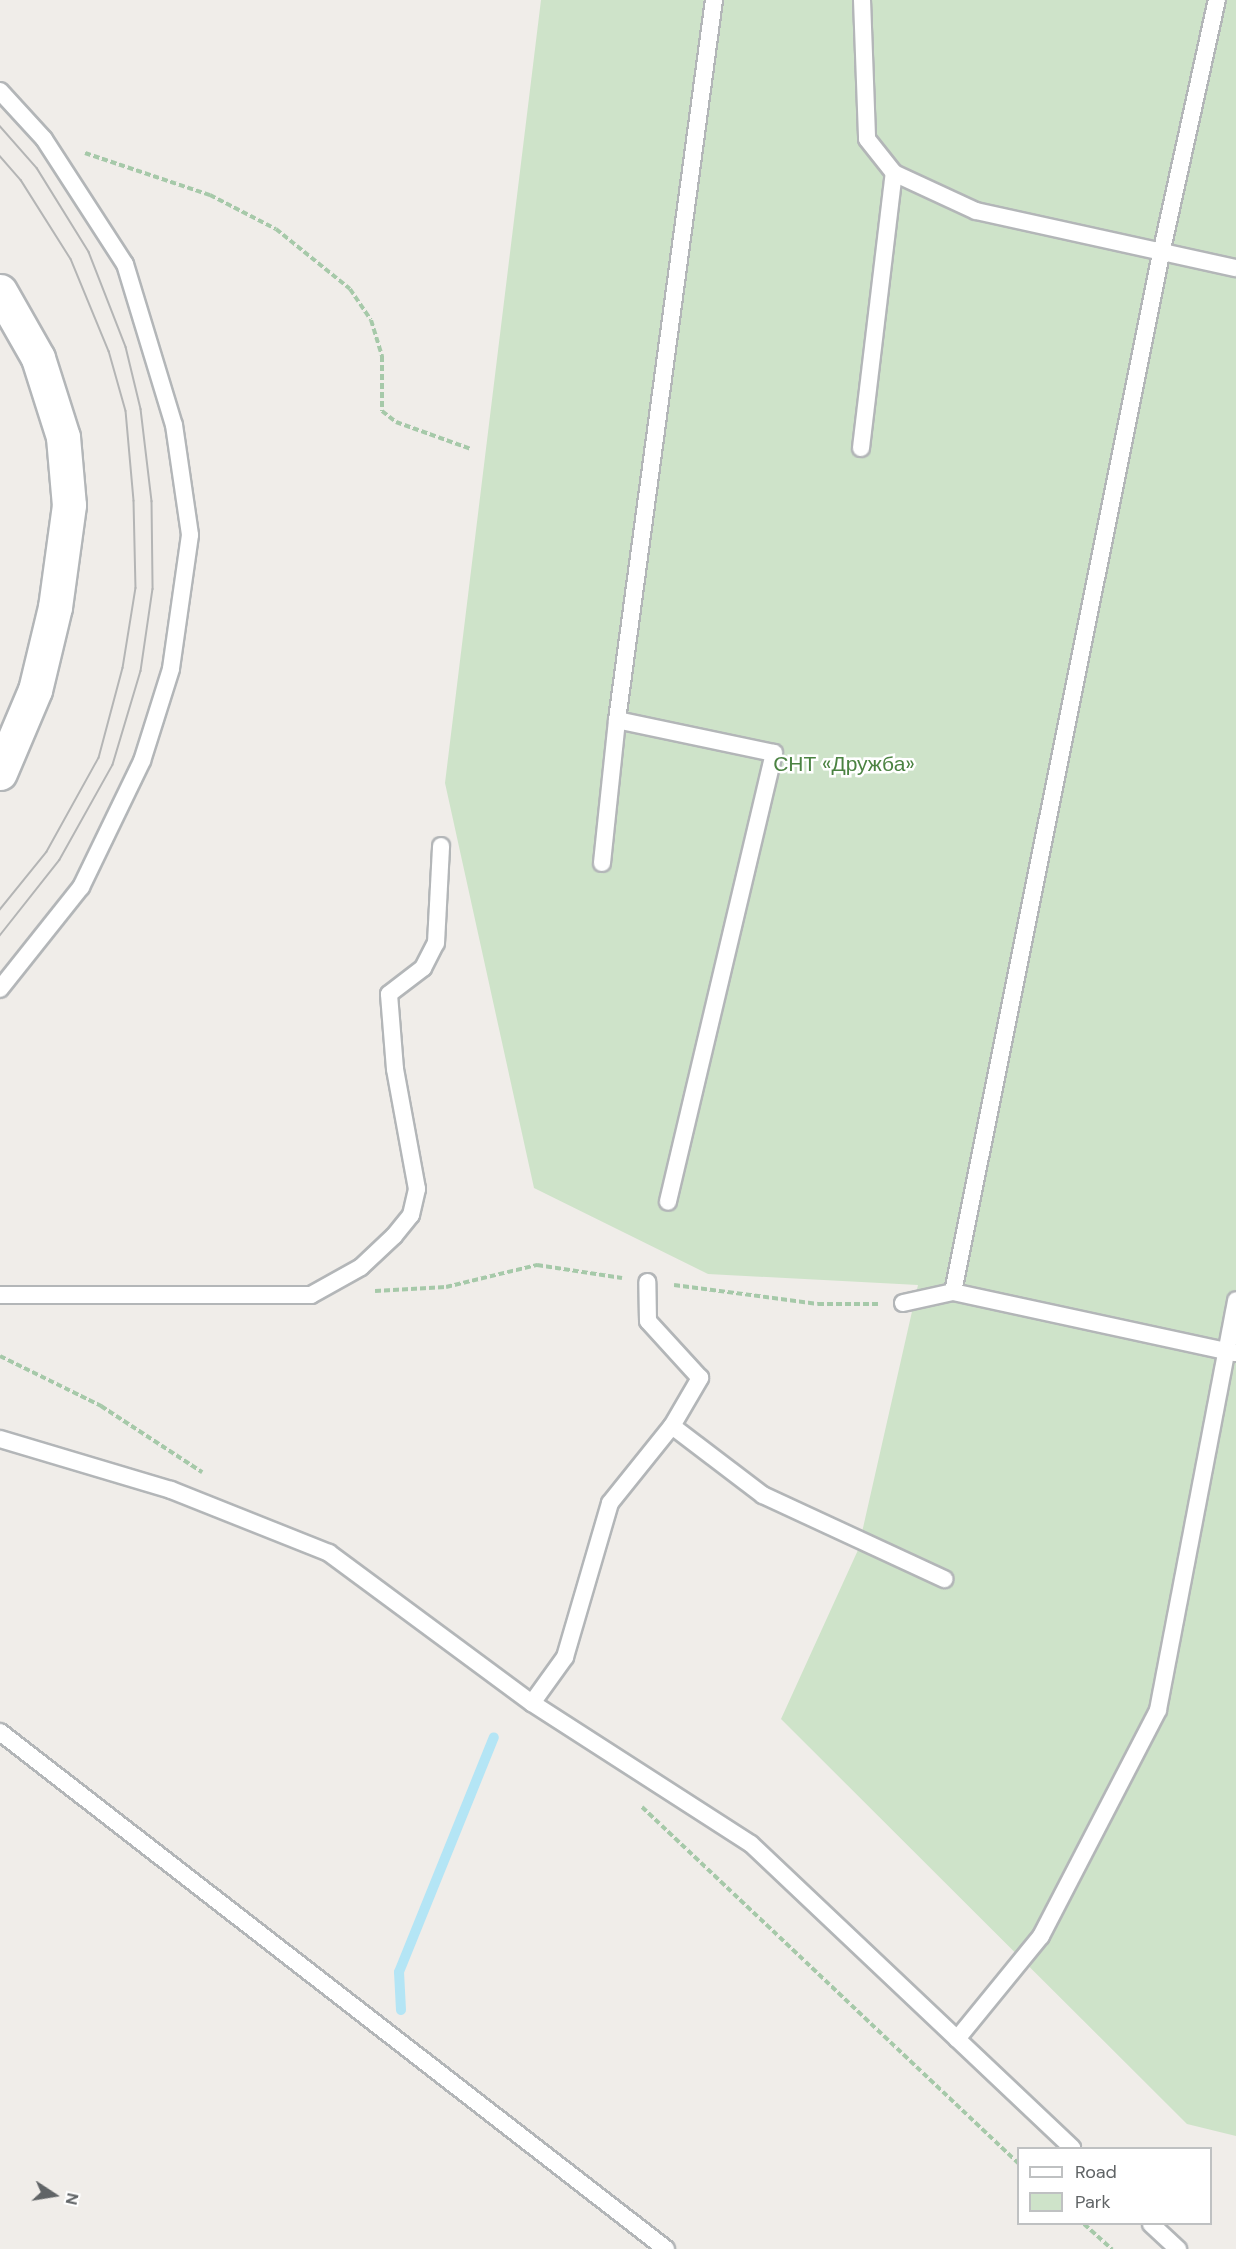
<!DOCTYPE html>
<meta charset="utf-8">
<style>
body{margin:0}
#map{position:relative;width:1236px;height:2249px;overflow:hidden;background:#f0ede9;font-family:"DM Sans",sans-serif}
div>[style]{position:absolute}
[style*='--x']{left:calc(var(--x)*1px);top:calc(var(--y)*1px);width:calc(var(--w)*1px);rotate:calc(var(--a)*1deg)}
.green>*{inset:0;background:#cee3c9}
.stream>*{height:10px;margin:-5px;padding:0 5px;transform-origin:5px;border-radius:5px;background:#b4e5f5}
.path>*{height:4px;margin-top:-2px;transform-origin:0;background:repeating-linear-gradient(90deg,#a6c9a9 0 6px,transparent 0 9px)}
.roads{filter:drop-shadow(2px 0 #b3b6b8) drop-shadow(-2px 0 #b3b6b8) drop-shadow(0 2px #b3b6b8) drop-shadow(0 -2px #b3b6b8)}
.lane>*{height:16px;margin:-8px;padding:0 8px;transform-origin:8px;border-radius:8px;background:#fff}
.street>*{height:33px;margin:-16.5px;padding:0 16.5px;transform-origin:16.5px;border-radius:16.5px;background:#fff}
.tram>*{height:1.5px;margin:-0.75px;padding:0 0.75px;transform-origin:0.75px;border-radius:0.75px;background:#b4b5b5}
span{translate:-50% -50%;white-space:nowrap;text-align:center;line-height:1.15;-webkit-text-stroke:5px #fff;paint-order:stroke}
.park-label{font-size:21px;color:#4b8342}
.legend{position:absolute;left:1017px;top:2147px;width:195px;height:78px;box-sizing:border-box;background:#fff;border:2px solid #bfc1c2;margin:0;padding:8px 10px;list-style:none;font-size:18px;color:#606466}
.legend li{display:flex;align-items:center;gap:12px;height:30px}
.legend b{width:30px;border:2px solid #bfc1c2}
.north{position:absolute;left:24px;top:2165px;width:60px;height:60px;-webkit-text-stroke:4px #fff;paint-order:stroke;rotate:102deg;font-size:16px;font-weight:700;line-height:24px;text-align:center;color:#606466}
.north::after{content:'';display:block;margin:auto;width:21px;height:27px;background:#606466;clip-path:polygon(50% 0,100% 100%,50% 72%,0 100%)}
</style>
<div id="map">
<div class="green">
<i style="clip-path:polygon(541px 0,1236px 0,1236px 2136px,1187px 2124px,781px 1719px,858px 1550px,918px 1285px,708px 1274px,534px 1188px,445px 783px)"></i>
</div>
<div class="stream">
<i style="--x:401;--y:2010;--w:38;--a:-93"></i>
<i style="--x:399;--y:1972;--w:253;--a:-68"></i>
</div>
<div class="path">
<i style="--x:85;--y:153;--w:132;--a:18.6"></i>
<i style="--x:210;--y:195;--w:74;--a:27.3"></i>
<i style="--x:276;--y:229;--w:95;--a:39"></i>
<i style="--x:350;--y:289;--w:37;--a:56"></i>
<i style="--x:371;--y:320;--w:38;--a:73"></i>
<i style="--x:382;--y:356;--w:55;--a:90"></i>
<i style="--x:382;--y:411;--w:18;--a:38"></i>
<i style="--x:396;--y:422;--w:80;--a:19.8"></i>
<i style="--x:674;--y:1285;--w:145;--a:7.5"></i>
<i style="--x:818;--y:1304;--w:60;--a:0"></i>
<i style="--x:375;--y:1291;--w:71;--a:-3.2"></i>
<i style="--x:446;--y:1287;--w:94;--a:-13.6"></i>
<i style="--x:537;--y:1265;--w:86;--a:8.7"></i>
<i style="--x:0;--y:1356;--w:113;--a:26.3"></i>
<i style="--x:101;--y:1406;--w:121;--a:33.2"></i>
<i style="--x:642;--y:1807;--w:518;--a:43.43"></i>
<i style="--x:1084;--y:2224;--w:38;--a:42"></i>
</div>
<div class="roads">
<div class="lane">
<i style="--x:862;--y:0;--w:139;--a:87.9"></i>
<i style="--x:867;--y:139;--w:43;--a:51.5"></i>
<i style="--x:894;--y:173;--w:90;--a:24.9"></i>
<i style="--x:976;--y:211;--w:266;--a:12.4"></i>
<i style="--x:0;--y:91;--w:65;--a:47.5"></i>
<i style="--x:44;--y:139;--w:149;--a:57.1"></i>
<i style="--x:125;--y:264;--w:168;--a:73.1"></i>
<i style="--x:174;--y:425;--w:111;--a:81.7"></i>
<i style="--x:190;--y:535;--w:135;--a:98.1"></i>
<i style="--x:171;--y:669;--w:96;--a:107.5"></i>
<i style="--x:142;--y:761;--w:140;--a:115.8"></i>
<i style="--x:81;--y:887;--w:130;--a:128.5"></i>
<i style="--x:861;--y:448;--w:277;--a:-83.2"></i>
<i style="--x:617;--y:720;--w:160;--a:11.9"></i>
<i style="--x:774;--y:753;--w:461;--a:103.3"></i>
<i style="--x:602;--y:863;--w:144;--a:-84"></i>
<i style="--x:617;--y:720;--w:727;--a:-82.33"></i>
<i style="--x:953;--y:1292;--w:1059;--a:-78.67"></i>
<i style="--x:1161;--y:254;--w:260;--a:-77.6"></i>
<i style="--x:0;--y:1295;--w:311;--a:0"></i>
<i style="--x:311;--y:1295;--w:57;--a:-29.2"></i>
<i style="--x:361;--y:1267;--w:45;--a:-43.2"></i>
<i style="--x:394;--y:1236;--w:27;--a:-51"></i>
<i style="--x:411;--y:1215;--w:27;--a:-77"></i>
<i style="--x:417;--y:1189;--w:122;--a:-100.4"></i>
<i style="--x:395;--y:1069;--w:75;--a:-94.6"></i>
<i style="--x:389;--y:994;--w:43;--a:-37.4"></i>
<i style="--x:423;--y:968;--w:28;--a:-63"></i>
<i style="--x:436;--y:943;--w:97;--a:-87"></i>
<i style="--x:903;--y:1303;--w:51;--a:-12.4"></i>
<i style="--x:953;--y:1292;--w:289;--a:12.2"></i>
<i style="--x:672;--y:1426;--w:114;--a:37.2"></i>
<i style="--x:763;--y:1495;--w:200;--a:24.9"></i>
<i style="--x:0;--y:1439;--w:178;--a:16.6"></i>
<i style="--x:171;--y:1490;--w:170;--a:21.7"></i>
<i style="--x:329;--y:1553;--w:252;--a:36.5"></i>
<i style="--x:532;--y:1703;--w:260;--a:32.8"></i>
<i style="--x:751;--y:1844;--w:442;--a:43.4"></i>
<i style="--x:532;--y:1703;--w:57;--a:-54.3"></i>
<i style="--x:565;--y:1657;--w:160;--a:-73.7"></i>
<i style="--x:610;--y:1503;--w:99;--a:-51.2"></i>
<i style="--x:672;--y:1426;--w:56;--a:-59.7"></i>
<i style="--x:700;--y:1378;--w:77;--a:-132.4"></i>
<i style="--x:648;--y:1321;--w:39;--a:-91"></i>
<i style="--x:0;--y:1732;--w:843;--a:37.82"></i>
<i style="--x:957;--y:2039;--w:133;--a:-50.8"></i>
<i style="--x:1041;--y:1936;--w:254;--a:-62.6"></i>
<i style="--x:1158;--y:1710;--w:417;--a:-79.2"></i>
<i style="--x:1151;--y:2224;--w:37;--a:43"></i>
</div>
<div class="street">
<i style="--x:0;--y:291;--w:77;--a:60.4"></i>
<i style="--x:38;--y:358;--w:83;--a:72.4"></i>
<i style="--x:63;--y:437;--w:68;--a:85"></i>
<i style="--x:69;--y:505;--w:103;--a:97.8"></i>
<i style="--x:55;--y:607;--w:85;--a:103.5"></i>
<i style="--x:35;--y:690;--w:90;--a:112.9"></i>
</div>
</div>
<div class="tram">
<i style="--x:0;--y:126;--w:56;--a:48.6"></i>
<i style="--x:37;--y:168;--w:99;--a:58.2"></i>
<i style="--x:89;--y:252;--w:102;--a:68.7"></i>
<i style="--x:126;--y:347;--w:64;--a:76.4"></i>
<i style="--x:141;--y:409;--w:93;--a:83.2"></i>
<i style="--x:152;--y:501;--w:88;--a:89.3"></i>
<i style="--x:153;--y:589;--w:83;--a:98.3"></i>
<i style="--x:141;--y:671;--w:98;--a:106.6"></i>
<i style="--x:113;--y:765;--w:109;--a:119.2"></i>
<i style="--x:60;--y:860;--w:97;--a:128.3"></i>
<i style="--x:0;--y:156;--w:32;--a:49"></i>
<i style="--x:21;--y:180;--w:93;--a:57.7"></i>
<i style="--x:71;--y:259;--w:100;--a:67.6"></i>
<i style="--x:109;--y:351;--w:62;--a:74.2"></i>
<i style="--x:126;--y:411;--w:90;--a:84.9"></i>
<i style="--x:134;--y:501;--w:87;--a:88.7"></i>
<i style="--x:136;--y:588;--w:81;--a:99.2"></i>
<i style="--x:123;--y:668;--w:93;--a:104.9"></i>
<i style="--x:99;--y:758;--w:107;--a:119"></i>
<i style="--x:47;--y:852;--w:75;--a:129"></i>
</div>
<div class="park-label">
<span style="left:844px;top:764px">СНТ «Дружба»</span>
</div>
<ul class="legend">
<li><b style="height:8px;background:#fff"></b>Road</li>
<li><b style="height:16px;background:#cee3c9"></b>Park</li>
</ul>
<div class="north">N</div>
</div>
